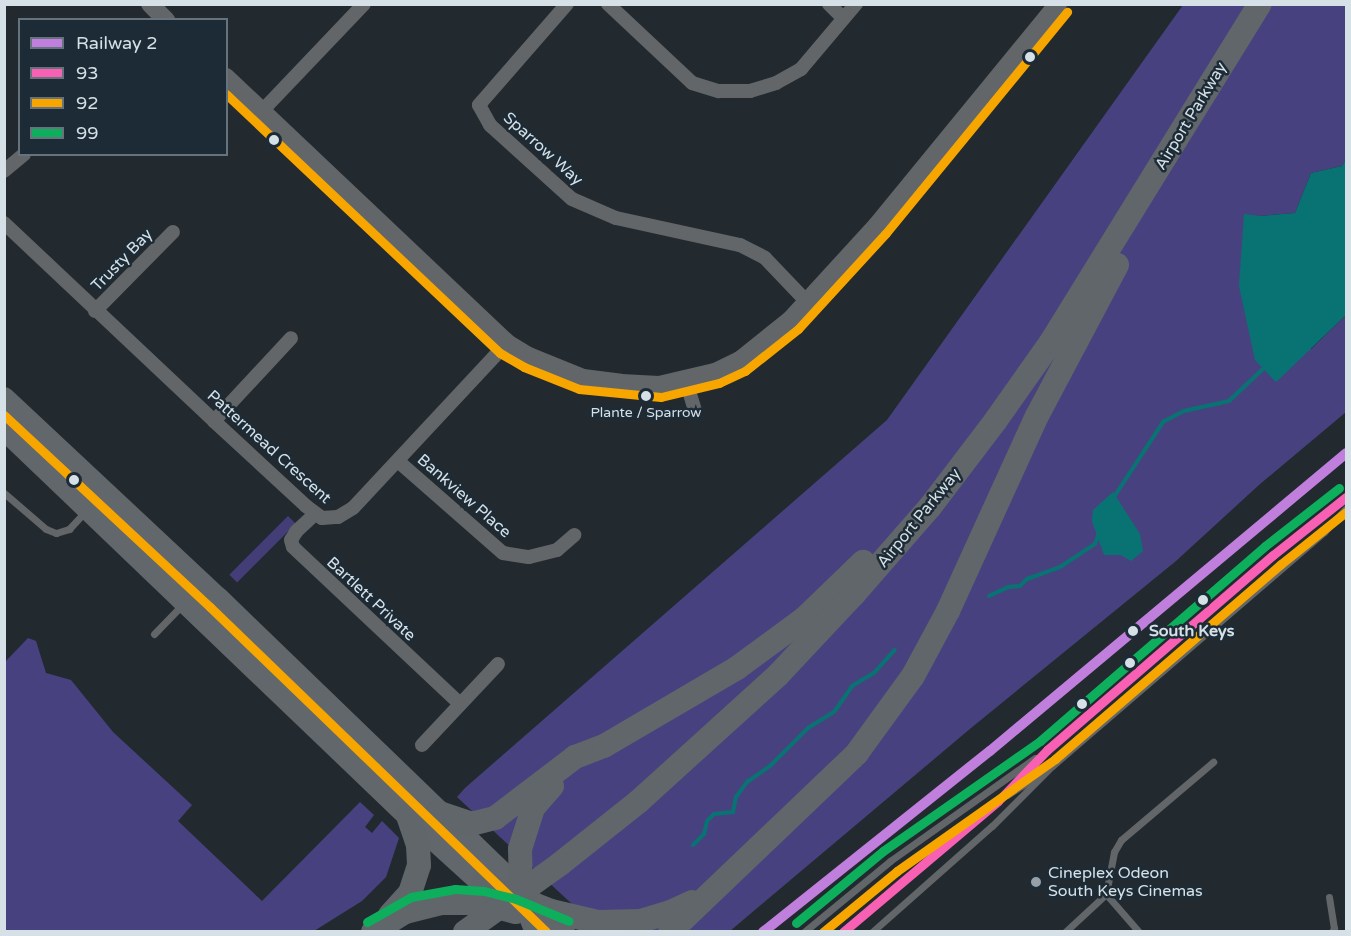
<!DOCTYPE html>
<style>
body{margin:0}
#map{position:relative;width:1351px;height:936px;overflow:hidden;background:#222a30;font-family:"Varela Round",sans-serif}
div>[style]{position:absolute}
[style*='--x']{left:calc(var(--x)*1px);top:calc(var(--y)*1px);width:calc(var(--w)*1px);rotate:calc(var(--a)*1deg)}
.green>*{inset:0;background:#433d78;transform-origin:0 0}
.forest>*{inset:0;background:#47427f}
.water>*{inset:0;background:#097373}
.stream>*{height:4px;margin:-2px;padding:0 2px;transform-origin:2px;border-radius:2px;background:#097373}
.service>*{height:7px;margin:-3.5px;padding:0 3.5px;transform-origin:3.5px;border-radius:3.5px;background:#636668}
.minor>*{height:14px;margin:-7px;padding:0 7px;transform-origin:7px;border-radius:7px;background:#636668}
.tertiary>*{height:18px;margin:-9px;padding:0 9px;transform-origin:9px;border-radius:9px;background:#636668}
.primary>*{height:22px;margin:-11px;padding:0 11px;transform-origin:11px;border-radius:11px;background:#62676b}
.trunk>*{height:24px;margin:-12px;padding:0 12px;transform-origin:12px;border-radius:12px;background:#606669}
.trunk-bridge>*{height:24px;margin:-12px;padding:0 12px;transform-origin:12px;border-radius:12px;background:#606669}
.bus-1>*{height:9px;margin:-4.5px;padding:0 4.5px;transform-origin:4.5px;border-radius:4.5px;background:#f860b3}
.bus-2>*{height:9px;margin:-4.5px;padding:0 4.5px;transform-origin:4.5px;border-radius:4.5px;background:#f7a600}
.bus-3>*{height:9px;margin:-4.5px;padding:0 4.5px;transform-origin:4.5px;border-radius:4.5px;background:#0daf5c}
.rail-1>*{height:10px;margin:-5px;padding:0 5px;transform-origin:5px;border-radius:5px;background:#c07fdc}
.dots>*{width:16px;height:16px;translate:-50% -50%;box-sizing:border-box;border:3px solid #1c2b36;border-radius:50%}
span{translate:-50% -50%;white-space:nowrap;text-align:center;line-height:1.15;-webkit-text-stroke:5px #1c2b36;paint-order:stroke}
.bus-label{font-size:14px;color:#d6e0e7}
.street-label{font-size:16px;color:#d6e0e7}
.stop-label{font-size:16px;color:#d6e0e7;font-weight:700}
.left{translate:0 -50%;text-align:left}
.poi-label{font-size:16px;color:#d6e0e7}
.frame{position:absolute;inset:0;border:6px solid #d6e0e7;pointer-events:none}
.legend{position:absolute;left:18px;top:18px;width:210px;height:138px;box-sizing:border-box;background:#1c2b36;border:2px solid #66737d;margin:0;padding:8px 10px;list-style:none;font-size:18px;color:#d6e0e7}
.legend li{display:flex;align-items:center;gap:12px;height:30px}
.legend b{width:30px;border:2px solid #66737d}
</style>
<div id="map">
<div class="green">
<i style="left:288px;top:516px;width:11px;height:83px;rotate:45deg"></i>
</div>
<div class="forest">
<i style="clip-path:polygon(1183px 5px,1346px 5px,1346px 159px,1342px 166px,1311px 173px,1295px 213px,1259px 216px,1311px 349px,1346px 315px,1346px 412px,1260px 484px,1176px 561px,971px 728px,730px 931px,601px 931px,457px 797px,465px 788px,887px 420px)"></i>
<i style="clip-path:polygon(28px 638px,36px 641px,46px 673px,71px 680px,113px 732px,192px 805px,178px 821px,262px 901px,360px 802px,374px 815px,365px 827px,372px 833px,382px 821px,399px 838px,386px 877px,362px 901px,314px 931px,5px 931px,5px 662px)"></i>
</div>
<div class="water">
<i style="clip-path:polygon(1346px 159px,1346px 315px,1276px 382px,1255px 360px,1239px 286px,1244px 214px,1259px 216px,1295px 213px,1311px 173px,1342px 166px)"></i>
<i style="clip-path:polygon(1113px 492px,1140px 534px,1143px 551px,1131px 561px,1121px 555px,1104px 555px,1092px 521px,1093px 510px)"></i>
</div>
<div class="stream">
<i style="--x:1114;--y:497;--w:90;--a:-56.8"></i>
<i style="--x:1163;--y:422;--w:24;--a:-28"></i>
<i style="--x:1184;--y:411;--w:46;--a:-12.5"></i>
<i style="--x:1229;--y:401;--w:47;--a:-43.3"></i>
<i style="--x:989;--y:596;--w:21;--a:-25"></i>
<i style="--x:1008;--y:587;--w:12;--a:-5"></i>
<i style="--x:1020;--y:586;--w:10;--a:-45"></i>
<i style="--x:1027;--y:579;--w:35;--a:-20"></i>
<i style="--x:1060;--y:567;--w:42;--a:-33.3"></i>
<i style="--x:1095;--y:544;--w:12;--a:-70"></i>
<i style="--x:693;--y:845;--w:16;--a:-45"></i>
<i style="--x:704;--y:834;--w:13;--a:-77"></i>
<i style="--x:707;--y:821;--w:10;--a:-45"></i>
<i style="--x:714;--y:814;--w:19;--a:-6"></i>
<i style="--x:733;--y:812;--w:15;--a:-79"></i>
<i style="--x:736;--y:797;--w:19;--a:-54"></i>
<i style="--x:747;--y:782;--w:28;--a:-35"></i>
<i style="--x:770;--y:766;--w:54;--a:-45"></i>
<i style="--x:808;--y:728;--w:31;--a:-32"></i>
<i style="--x:834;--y:712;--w:32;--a:-55"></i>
<i style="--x:852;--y:686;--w:26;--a:-31"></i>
<i style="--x:874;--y:673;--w:31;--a:-48"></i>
</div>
<div class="service">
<i style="--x:4;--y:493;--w:55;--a:40.6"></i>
<i style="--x:46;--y:529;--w:11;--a:22"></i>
<i style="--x:56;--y:533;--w:14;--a:-17"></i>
<i style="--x:69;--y:529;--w:23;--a:-47"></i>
<i style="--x:154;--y:634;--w:40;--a:-46"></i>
<i style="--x:1007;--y:795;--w:40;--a:-32"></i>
<i style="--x:1106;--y:894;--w:50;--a:49"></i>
<i style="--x:1329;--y:897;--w:31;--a:81"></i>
<i style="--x:1334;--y:928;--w:4;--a:117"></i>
<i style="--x:804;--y:932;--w:112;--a:-39.5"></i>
<i style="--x:890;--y:861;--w:178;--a:-35.4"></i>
<i style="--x:842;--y:932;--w:204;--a:-40"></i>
<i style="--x:998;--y:801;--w:71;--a:-46.1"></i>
<i style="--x:1047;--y:750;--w:298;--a:-40.8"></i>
<i style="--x:1273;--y:555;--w:93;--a:-38.5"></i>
<i style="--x:872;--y:932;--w:160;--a:-41.5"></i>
<i style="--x:992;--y:826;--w:85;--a:-45"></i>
<i style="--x:1052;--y:766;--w:359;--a:-40.7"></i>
<i style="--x:1324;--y:532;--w:33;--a:-47"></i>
<i style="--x:1065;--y:932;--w:56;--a:-42.8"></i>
<i style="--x:1106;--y:894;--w:43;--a:-79.2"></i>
<i style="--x:1114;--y:852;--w:14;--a:-60"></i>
<i style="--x:1121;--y:840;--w:121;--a:-40.3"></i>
</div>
<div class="minor">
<i style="--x:567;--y:4;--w:134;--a:131.1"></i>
<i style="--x:479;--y:105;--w:23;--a:61"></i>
<i style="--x:490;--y:125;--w:110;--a:42.1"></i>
<i style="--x:572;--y:199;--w:48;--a:23.4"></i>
<i style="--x:616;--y:218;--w:127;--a:12.3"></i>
<i style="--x:740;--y:245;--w:28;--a:27"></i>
<i style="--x:765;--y:258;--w:61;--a:46.3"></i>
<i style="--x:608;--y:4;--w:115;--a:43.2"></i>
<i style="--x:692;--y:83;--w:28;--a:17"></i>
<i style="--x:719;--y:91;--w:31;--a:0"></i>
<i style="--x:750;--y:91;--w:27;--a:-17"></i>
<i style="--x:776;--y:83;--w:29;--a:-29"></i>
<i style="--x:801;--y:69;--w:85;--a:-49.8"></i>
<i style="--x:829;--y:4;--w:20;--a:45"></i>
<i style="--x:262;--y:111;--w:148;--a:-46.4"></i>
<i style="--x:4;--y:171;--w:26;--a:-40"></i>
<i style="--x:4;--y:223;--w:289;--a:43.3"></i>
<i style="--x:214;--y:421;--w:125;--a:42.7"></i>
<i style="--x:306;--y:506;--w:20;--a:37"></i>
<i style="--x:322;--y:518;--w:16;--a:-4"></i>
<i style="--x:338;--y:517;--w:17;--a:-31"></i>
<i style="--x:353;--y:508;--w:226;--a:-47"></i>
<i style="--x:95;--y:311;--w:111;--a:-45.4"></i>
<i style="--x:686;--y:381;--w:30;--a:73"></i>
<i style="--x:214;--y:421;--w:113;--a:-47.1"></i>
<i style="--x:399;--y:462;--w:138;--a:41.2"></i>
<i style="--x:503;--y:553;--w:26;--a:9"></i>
<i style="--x:529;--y:557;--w:29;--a:-14"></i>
<i style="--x:557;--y:550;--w:23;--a:-41"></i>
<i style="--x:315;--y:514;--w:26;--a:137"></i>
<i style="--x:296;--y:532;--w:9;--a:122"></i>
<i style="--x:291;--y:540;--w:7;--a:74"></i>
<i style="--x:293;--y:547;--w:228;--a:43.2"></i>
<i style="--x:422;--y:745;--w:111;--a:-46.8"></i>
</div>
<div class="tertiary">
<i style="--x:150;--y:4;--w:23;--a:45"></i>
<i style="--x:226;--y:77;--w:387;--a:43.4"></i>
<i style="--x:507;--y:343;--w:26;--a:31"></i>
<i style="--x:529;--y:356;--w:58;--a:22.2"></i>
<i style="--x:583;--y:378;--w:38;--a:7"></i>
<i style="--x:621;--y:383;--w:38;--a:3"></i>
<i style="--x:659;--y:385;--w:57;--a:-13.1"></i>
<i style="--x:715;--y:372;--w:28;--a:-26"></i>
<i style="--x:740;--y:360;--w:64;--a:-38.7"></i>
<i style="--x:790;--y:320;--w:129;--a:-47.5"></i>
<i style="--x:877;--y:225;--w:286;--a:-50.7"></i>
</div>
<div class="primary">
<i style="--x:4;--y:398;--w:293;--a:43.1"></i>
<i style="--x:218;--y:598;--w:481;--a:44"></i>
<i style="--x:4;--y:429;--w:559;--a:43.77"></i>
<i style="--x:408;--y:816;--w:119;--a:42.3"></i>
</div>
<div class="trunk">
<i style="--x:437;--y:812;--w:36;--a:19"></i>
<i style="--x:471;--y:824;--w:25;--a:-14"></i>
<i style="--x:495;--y:818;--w:101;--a:-37.3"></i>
<i style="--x:575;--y:757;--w:31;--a:-21"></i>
<i style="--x:604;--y:746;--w:154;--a:-30.4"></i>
<i style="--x:737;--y:668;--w:84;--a:-36.3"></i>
<i style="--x:805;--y:618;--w:81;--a:-44"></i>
<i style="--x:560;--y:864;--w:100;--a:-38.5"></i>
<i style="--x:638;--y:802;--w:189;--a:-42.2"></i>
<i style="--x:778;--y:675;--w:111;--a:-46.8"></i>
<i style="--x:854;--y:594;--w:116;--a:-48.9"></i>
<i style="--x:930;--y:507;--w:109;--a:-52.8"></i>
<i style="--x:996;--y:420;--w:95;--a:-54.8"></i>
<i style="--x:1051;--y:342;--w:397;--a:-58.3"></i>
<i style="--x:483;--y:884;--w:73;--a:21.7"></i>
<i style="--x:551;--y:911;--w:48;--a:13.2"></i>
<i style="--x:598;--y:922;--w:43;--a:-1.3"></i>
<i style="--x:641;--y:921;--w:34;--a:-17"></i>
<i style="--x:673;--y:911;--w:21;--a:-25"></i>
<i style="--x:390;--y:915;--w:30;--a:-48"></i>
<i style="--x:410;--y:893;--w:29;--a:-72"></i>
<i style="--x:419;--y:865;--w:20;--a:-93"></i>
<i style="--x:418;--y:845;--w:31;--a:-109"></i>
<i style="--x:373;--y:932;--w:38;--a:-32"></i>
<i style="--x:405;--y:912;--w:36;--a:-14"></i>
<i style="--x:440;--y:903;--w:42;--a:0"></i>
<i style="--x:482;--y:903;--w:35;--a:15"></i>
<i style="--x:537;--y:932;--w:43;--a:-111.8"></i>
<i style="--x:521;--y:892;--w:43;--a:-91.3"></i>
<i style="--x:520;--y:849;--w:43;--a:-72.4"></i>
<i style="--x:533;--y:808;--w:29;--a:-49"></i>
<i style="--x:670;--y:932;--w:259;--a:-43.7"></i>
<i style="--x:857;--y:753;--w:95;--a:-54"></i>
<i style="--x:913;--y:676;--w:74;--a:-61.7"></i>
<i style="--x:948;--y:611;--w:214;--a:-65.5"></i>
<i style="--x:1037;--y:416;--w:171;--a:-62.1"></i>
</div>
<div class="trunk-bridge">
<i style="--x:465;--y:932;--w:117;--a:-35.6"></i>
</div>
<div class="bus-1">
<i style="--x:843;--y:932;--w:203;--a:-40.2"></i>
<i style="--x:998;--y:801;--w:71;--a:-46.1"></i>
<i style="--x:1047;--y:750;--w:298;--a:-40.8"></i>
<i style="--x:1273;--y:555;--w:93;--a:-38.5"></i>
</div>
<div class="bus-2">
<i style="--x:226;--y:94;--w:377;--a:43.4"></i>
<i style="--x:500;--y:353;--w:28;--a:30"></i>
<i style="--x:524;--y:367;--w:59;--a:21.8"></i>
<i style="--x:579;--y:389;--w:82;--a:5.6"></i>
<i style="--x:661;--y:397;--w:60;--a:-13.6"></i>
<i style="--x:719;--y:383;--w:29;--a:-25"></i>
<i style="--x:745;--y:371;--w:68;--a:-38.4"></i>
<i style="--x:798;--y:329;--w:130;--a:-47.5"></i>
<i style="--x:886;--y:233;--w:286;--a:-50.7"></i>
<i style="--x:4;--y:415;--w:282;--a:43"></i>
<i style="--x:210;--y:607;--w:467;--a:44"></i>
<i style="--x:823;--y:932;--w:96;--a:-39.5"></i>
<i style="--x:897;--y:871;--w:194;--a:-35.3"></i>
<i style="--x:1055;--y:759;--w:298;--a:-40.8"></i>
<i style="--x:1281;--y:564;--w:83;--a:-38.7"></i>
</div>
<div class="bus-3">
<i style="--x:367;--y:922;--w:51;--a:-29.6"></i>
<i style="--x:411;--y:897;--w:45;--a:-10.3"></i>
<i style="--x:455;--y:889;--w:29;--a:4"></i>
<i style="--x:484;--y:891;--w:33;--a:14"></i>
<i style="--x:516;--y:899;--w:57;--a:22.5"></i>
<i style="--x:796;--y:923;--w:113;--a:-39.6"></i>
<i style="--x:883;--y:851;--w:192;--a:-35"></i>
<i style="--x:1040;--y:741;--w:298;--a:-40.9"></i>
<i style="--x:1265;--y:546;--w:94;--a:-38.1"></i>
</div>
<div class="rail-1">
<i style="--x:763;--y:932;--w:290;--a:-38.6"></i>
<i style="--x:990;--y:751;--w:464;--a:-39.9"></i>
</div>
<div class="dots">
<i style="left:1030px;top:57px;background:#d6e0e7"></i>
<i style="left:274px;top:140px;background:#d6e0e7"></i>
<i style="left:646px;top:396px;background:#d6e0e7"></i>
<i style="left:74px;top:480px;background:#d6e0e7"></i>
<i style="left:1203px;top:600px;background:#d6e0e7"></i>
<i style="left:1133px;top:631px;background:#d6e0e7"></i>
<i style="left:1130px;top:663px;background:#d6e0e7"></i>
<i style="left:1082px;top:704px;background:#d6e0e7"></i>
<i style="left:1036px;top:882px;background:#97a0a7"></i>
</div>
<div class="bus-label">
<span style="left:646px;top:413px">Plante / Sparrow</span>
</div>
<div class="street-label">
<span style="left:1191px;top:116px;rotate:-59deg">Airport Parkway</span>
<span style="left:543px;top:149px;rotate:42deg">Sparrow Way</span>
<span style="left:122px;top:260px;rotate:-46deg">Trusty Bay</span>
<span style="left:269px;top:447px;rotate:42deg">Pattermead Crescent</span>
<span style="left:464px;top:496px;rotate:41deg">Bankview Place</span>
<span style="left:919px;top:518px;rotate:-51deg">Airport Parkway</span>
<span style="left:371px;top:599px;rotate:43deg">Bartlett Private</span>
</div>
<div class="stop-label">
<span class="left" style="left:1149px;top:631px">South Keys</span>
</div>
<div class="poi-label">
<span class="left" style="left:1048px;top:882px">Cineplex Odeon<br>South Keys Cinemas</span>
</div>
<div class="frame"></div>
<ul class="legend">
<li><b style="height:8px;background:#c07fdc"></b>Railway 2</li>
<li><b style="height:8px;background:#f860b3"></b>93</li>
<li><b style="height:8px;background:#f7a600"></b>92</li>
<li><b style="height:8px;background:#0daf5c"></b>99</li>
</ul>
</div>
